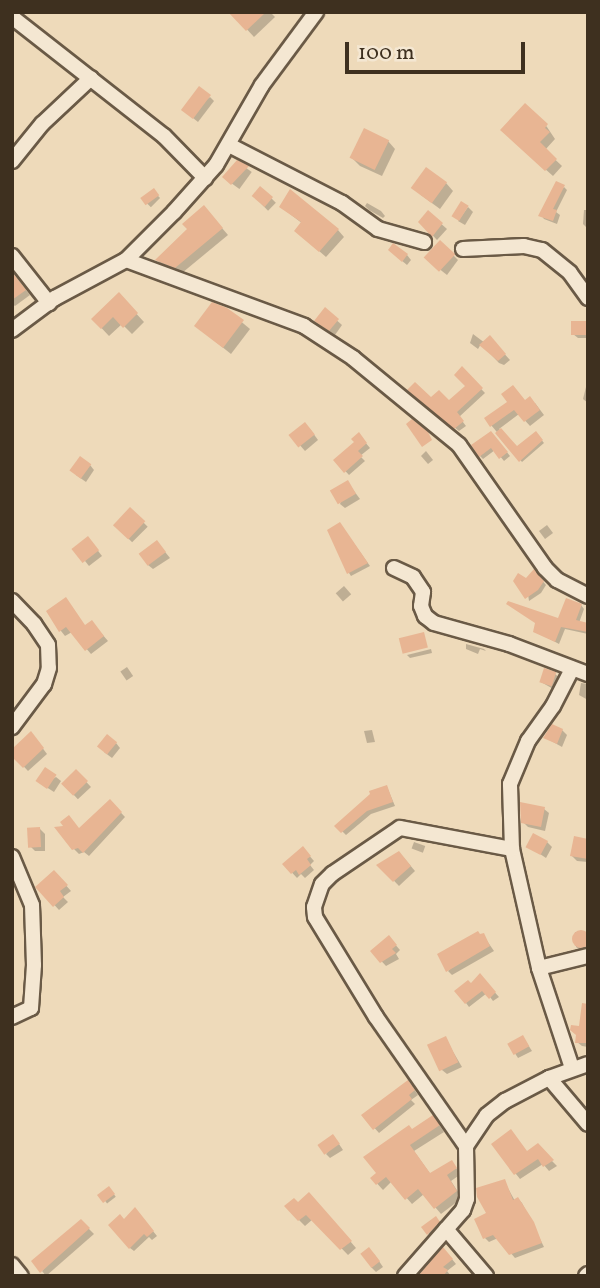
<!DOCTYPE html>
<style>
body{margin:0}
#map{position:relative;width:600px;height:1288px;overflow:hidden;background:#eedaba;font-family:Vollkorn,serif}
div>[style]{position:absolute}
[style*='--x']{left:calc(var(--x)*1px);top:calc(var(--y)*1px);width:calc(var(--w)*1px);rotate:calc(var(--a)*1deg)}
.shadow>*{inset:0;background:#0003;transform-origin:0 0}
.building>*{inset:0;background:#e8b593;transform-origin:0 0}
.round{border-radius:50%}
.roads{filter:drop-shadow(2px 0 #6a5a46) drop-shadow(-2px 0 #6a5a46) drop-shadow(0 2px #6a5a46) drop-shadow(0 -2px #6a5a46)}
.minor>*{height:14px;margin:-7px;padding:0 7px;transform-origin:7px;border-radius:7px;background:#f4e7d2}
span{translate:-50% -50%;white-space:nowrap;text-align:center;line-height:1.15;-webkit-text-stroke:5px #f4e7d2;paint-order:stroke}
.frame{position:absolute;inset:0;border:14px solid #3e301f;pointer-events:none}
.scale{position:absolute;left:345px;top:42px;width:180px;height:32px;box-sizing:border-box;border:4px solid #3e301f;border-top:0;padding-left:9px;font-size:21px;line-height:24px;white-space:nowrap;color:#3e301f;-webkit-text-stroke:5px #f4e7d2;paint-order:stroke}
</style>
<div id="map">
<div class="shadow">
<i style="clip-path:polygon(231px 12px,270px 12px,275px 17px,254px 37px)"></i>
<i style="clip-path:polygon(210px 97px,214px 101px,198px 122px,188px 114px)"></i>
<i style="clip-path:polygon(525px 105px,547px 127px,555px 139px,545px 150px,562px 166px,553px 176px,508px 136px)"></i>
<i style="clip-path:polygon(388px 141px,395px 149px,382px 176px,360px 166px,352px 158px)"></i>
<i style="left:238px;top:162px;width:17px;height:21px;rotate:36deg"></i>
<i style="clip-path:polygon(446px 183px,453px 191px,440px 209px,421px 195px)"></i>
<i style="clip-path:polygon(564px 187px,567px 190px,556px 212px,560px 215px,557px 224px,544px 219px,541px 215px)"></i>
<i style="left:261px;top:188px;width:21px;height:11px;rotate:45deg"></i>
<i style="left:153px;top:191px;width:10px;height:13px;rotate:45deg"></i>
<i style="clip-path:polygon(367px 203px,381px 211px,385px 216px,383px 218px,369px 210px,365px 206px)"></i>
<i style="clip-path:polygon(281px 207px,338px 230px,344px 237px,326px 257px,303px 237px,303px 224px)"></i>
<i style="clip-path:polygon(468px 207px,473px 212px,465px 225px,458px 221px)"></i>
<i style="clip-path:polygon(584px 210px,588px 210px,588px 229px,583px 224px)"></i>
<i style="clip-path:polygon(428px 212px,447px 229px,437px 240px,420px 222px)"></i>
<i style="clip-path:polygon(210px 214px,228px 235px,182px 273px,163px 266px,157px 260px)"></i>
<i style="clip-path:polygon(440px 242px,458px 260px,447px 275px,433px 264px)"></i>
<i style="clip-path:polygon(395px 255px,407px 255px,411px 260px,407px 265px)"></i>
<i style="clip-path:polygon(12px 273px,30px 295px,15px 306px,12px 304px)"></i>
<i style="clip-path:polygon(119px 295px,144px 322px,132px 334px,122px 324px,109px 336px,93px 319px)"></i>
<i style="clip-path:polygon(226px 309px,250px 329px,231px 354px,196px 326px)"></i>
<i style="clip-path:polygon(325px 310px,342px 325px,335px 335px,321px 325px)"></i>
<i style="clip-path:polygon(588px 319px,588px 338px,578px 338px,573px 334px)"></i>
<i style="clip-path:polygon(473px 334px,485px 343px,490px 338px,510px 360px,504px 365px,499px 363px,481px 344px,478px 349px,470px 343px)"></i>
<i style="clip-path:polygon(462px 369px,485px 393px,459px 417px,466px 426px,459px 431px,413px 394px,449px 402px,467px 386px)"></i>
<i style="clip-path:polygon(588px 379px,588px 403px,583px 399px)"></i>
<i style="clip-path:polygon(526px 402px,535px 403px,544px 415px,530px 426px,519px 414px,499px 429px,517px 448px,536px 433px,544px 443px,522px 462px,486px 419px)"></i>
<i style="clip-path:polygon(310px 429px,318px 440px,305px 451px,291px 435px)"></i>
<i style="clip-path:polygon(359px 435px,370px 448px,360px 456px,365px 461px,349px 475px,335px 460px,356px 442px)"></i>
<i style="clip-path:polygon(494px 436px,510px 456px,504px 461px,495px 450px,483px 459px,480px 456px)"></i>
<i style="clip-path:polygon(426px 451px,433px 460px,428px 464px,421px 456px)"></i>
<i style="clip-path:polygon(90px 465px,94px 470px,86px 482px,76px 475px)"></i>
<i style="clip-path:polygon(348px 483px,360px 499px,345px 508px,340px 504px)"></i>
<i style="left:130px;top:509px;width:25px;height:22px;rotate:45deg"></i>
<i style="left:547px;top:525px;width:10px;height:10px;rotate:53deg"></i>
<i style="clip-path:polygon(343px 528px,370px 566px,351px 576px,349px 573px)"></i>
<i style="clip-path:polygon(157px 542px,170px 558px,153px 569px,148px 565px)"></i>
<i style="clip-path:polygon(92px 543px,102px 556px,89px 566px,85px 561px)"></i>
<i style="clip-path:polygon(534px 571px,546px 585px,541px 593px,529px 601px,526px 581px)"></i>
<i style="left:344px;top:586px;width:11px;height:11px;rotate:49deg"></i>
<i style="clip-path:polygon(581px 605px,584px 609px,579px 623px,588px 625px,588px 634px,565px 629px,559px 644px,535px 631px,537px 624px,559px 621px)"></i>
<i style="clip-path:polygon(48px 611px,85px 627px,96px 627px,108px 641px,91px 654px,72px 632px,65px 636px,61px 631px)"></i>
<i style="clip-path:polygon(466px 644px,484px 649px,486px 651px,480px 649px,478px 654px,466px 649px)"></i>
<i style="clip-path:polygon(431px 649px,432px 653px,410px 658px,407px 655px)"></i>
<i style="left:127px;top:667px;width:11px;height:8px;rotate:56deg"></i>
<i style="clip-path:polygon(555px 674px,560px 678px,555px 690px,541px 682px)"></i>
<i style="clip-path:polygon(581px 683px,588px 684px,588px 700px,579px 695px)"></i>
<i style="clip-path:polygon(372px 730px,375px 742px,367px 743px,364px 731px)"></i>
<i style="clip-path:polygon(562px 730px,567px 735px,562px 747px,546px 738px)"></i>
<i style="clip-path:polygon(35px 738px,47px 754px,28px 771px,12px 754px)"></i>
<i style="clip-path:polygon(116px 743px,120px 748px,112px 758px,104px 752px)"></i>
<i style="left:76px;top:771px;width:22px;height:18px;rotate:47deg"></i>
<i style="clip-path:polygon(56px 777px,61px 781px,54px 792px,43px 785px)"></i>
<i style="clip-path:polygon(387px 787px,395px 806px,371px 814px,346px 835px,337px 826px)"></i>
<i style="clip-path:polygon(110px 801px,125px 817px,89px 856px,84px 852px,79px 854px,74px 849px,80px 830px)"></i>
<i style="clip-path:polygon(544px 809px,549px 813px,545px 831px,528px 827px,523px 822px)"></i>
<i style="clip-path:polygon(40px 829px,45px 834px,45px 851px,35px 851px,30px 846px)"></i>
<i style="clip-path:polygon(588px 840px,588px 862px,577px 861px,572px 856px)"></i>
<i style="left:414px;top:842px;width:12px;height:7px;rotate:20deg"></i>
<i style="clip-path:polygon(547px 842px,552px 847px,546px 858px,528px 846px)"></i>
<i style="clip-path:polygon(307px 853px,314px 861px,310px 865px,314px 870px,305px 878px,301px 874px,297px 878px,284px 864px)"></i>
<i style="clip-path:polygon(404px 858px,415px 871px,399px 886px,379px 865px)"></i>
<i style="clip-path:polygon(54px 872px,71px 891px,63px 897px,68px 902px,59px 910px,38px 887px)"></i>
<i style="clip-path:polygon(575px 932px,588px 933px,588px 951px,581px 951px,576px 947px)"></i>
<i style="clip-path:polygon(483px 935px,494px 951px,452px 975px,448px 971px)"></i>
<i style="clip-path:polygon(393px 942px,400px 950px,396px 954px,399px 959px,386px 966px,372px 951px)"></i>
<i style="clip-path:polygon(480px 976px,499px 997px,493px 1001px,487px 993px,469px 1007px,466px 1003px,471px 985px)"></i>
<i style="clip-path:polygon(588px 1007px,588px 1047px,582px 1046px,577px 1042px,578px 1035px)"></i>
<i style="clip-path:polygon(523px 1037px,532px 1051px,518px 1058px,509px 1044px)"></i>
<i style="clip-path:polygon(445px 1038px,462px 1067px,447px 1074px,442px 1070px)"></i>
<i style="clip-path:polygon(412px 1086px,418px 1095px,411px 1100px,415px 1104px,379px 1133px,363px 1115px)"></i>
<i style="clip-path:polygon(438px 1123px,444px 1132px,414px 1151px,431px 1175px,452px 1163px,461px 1174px,451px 1181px,462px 1198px,441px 1214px,424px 1194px,412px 1204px,392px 1181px,383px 1190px,373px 1179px,412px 1131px)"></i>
<i style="clip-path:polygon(337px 1141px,343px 1150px,330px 1158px,326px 1154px)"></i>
<i style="clip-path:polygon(493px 1145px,527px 1152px,537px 1146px,557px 1166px,549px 1171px,543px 1164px,520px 1179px)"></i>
<i style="clip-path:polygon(504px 1181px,515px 1201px,518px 1199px,522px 1203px,544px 1247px,515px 1258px,498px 1238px,489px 1242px,485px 1238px,489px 1214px)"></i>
<i style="left:109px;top:1188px;width:11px;height:11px;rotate:52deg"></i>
<i style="clip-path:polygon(315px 1200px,356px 1248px,348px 1255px,313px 1219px,305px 1226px,299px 1220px,298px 1204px)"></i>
<i style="clip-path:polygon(139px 1214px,157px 1236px,152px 1240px,149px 1237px,134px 1251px,130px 1248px,124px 1222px)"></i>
<i style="clip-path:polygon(436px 1218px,441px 1224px,430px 1235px,423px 1228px)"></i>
<i style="clip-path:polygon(81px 1221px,94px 1234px,46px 1276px,42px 1271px)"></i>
<i style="clip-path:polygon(447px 1253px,456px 1264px,447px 1271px,451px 1276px,420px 1276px)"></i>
<i style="clip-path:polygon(374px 1254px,383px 1267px,376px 1272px,371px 1267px)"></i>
</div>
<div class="building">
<i style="clip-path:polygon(228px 12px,266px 12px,246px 31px)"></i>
<i style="left:199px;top:86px;width:15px;height:30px;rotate:37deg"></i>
<i style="clip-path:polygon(525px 103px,548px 124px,545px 128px,550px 132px,540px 142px,557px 159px,545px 171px,500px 130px)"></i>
<i style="left:364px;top:128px;width:28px;height:33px;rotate:26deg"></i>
<i style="clip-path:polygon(237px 160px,249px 166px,231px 185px,222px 177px)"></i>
<i style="left:426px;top:167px;width:26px;height:26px;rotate:36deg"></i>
<i style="clip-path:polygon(556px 181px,565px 185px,553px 209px,557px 210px,553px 221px,538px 216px)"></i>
<i style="left:260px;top:186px;width:17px;height:13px;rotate:40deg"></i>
<i style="left:154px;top:188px;width:9px;height:17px;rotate:54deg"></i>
<i style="clip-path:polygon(290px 189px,339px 229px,319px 252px,294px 231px,301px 222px,279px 207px)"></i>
<i style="left:461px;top:201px;width:9px;height:18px;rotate:32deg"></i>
<i style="clip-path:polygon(204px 205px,223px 228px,175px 268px,155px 260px,187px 229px,182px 224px)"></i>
<i style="clip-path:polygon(428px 210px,443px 223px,432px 237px,418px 222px)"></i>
<i style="left:440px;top:240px;width:21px;height:24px;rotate:43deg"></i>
<i style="clip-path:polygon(393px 243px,408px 254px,402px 262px,388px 250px)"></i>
<i style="clip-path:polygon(12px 272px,26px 290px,12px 300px)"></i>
<i style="clip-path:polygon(119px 292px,138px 313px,123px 328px,113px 317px,101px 329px,91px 319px)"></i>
<i style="clip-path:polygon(212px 302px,227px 308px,244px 320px,223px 348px,194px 326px)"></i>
<i style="clip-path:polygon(325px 307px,339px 319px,329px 331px,314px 321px)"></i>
<i style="left:571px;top:321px;width:17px;height:14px"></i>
<i style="clip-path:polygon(490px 335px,506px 354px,498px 361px,479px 345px)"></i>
<i style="clip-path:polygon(462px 366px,483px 388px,457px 412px,464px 421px,454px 429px,407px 390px,415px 382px,431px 397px,439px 390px,449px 400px,465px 386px,454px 375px)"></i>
<i style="clip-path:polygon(513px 385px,525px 400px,530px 396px,540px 410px,524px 422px,514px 410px,490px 427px,484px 418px,507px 402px,501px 394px)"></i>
<i style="clip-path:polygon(412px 419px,428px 432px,432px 440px,422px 447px,406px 424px)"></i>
<i style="left:305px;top:422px;width:16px;height:21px;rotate:52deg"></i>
<i style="clip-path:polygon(501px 428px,517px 446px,536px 431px,543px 440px,519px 462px,495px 433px)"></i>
<i style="clip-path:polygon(491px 431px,508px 452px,499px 459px,491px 448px,479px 457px,471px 445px)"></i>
<i style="clip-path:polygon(359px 432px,367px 443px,358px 451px,363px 456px,344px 473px,333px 460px,354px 442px,351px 439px)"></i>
<i style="left:80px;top:456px;width:14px;height:18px;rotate:36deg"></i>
<i style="left:348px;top:480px;width:16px;height:21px;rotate:60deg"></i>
<i style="left:130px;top:507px;width:21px;height:25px;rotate:43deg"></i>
<i style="clip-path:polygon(340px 522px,368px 563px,347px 574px,327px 530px)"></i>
<i style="left:88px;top:536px;width:18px;height:21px;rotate:52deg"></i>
<i style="left:157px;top:540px;width:15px;height:23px;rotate:53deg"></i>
<i style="clip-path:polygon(534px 569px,544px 581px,538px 590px,525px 599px,513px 581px,518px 573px,526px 578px)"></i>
<i style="clip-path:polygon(66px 597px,85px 625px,92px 620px,104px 636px,85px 651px,66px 627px,59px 632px,46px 611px)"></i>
<i style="clip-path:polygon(566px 598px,582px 604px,576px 620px,588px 623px,588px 632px,561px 627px,555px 642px,533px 632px,535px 623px,506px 604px,508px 601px,558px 618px)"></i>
<i style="left:424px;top:632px;width:16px;height:26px;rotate:76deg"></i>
<i style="left:544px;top:668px;width:13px;height:15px;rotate:18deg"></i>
<i style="clip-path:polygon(552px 724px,563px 729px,557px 744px,543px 738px)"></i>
<i style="clip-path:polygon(31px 731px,44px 748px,23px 768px,12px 757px,12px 749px)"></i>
<i style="left:107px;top:734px;width:13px;height:16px;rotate:39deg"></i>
<i style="left:45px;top:767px;width:14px;height:17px;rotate:34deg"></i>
<i style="left:76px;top:769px;width:17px;height:21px;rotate:45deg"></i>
<i style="clip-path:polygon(387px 785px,393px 802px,367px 811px,341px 833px,334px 826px,370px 794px,369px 791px)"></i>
<i style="clip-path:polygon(110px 799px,122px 812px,83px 853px,78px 848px,72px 850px,54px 827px,63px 826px,60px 822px,69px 815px,79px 828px)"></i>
<i style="clip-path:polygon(520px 802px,545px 807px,541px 827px,521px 823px)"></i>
<i style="left:40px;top:827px;width:20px;height:13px;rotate:87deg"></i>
<i style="left:533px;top:833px;width:17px;height:16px;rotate:28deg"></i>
<i style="clip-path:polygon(574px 836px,588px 839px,588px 859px,570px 856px)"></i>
<i style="clip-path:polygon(303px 846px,311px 856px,307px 859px,311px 865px,299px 875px,296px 870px,291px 874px,282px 864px)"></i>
<i style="clip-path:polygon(399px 851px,411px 866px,393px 882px,376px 865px)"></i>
<i style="clip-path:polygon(54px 870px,68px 885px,60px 891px,64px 897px,53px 907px,35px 887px)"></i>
<i class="round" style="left:572px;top:930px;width:18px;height:18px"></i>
<i style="clip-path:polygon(478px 931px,480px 934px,484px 933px,490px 946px,446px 972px,437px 954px)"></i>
<i style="clip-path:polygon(389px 935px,397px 945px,392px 949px,396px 953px,380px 963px,370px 951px)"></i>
<i style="clip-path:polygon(480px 973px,496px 992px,489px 999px,482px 991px,465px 1004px,454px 991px,468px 980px,471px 983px)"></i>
<i style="clip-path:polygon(582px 1003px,588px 1004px,588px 1043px,575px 1043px,576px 1035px,570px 1030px,571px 1025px,579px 1026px)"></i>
<i style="left:523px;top:1035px;width:13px;height:18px;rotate:61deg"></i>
<i style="left:446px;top:1036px;width:29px;height:21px;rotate:65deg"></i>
<i style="clip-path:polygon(408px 1080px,415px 1090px,409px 1095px,412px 1099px,373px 1130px,361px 1115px)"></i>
<i style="clip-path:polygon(433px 1115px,440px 1125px,410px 1145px,430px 1173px,452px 1160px,457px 1168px,447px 1175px,457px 1191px,434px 1209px,418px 1189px,405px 1200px,386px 1177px,376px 1185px,370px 1178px,376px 1173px,363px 1157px,409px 1125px,412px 1129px)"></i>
<i style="clip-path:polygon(511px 1129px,527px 1151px,538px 1143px,554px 1160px,543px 1167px,538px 1159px,514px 1175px,491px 1144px)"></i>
<i style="left:333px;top:1134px;width:12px;height:19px;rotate:55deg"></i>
<i style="clip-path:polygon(505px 1179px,513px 1200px,518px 1197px,534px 1222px,542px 1243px,509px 1255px,493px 1235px,483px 1239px,474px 1219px,486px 1213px,477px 1197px,476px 1188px)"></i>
<i style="left:109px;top:1186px;width:10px;height:15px;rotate:53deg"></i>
<i style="clip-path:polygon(309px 1192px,352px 1241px,340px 1250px,306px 1215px,298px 1221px,284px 1206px,294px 1198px,298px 1202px)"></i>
<i style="clip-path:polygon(135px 1207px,154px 1231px,147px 1237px,144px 1234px,129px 1249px,108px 1225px,120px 1214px,124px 1219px)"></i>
<i style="clip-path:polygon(436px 1216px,440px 1222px,427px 1235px,421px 1227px)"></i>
<i style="clip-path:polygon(81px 1219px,90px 1228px,40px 1273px,31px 1261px)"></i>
<i style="left:369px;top:1247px;width:18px;height:11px;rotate:52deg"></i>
<i style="clip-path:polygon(443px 1247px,453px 1259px,443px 1267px,448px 1270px,443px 1276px,418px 1276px)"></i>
</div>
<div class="roads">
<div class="minor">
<i style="--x:12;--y:17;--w:193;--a:38.1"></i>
<i style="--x:164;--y:136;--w:59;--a:45.7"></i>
<i style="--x:229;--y:145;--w:127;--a:27.2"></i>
<i style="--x:342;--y:203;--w:44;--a:35.8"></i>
<i style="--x:378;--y:229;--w:48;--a:15.8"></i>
<i style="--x:12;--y:161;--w:48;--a:-51"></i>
<i style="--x:42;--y:124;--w:67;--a:-43.2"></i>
<i style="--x:463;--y:249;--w:61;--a:-2.8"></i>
<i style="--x:524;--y:246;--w:18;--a:13"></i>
<i style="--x:542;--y:250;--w:36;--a:39"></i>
<i style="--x:570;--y:273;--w:31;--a:54"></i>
<i style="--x:12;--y:256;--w:60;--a:51.8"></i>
<i style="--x:126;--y:260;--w:190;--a:20.3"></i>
<i style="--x:304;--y:326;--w:59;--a:33.1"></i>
<i style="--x:353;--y:358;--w:137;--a:39.4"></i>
<i style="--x:459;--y:445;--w:150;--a:55"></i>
<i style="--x:545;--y:568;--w:17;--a:45"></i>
<i style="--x:557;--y:580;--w:35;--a:27"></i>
<i style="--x:12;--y:330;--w:54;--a:-36.7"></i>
<i style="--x:55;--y:298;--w:81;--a:-28.2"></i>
<i style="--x:126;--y:260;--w:68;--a:-45"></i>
<i style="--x:174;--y:212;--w:63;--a:-48.2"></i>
<i style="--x:216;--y:165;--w:92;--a:-60.1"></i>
<i style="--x:262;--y:85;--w:91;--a:-53.5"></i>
<i style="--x:394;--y:568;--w:21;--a:25"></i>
<i style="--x:413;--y:577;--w:18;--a:56"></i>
<i style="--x:423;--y:592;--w:14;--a:98"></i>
<i style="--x:421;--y:606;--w:11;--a:68"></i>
<i style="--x:425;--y:616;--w:11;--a:38"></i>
<i style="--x:434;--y:623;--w:78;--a:15.6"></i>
<i style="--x:509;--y:644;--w:85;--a:20.8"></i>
<i style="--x:12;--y:601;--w:32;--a:46"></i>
<i style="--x:34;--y:624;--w:25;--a:56"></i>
<i style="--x:48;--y:645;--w:23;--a:88"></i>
<i style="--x:49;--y:668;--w:17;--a:107"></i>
<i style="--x:44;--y:684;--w:54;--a:126.7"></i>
<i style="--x:12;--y:857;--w:52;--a:67.4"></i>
<i style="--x:32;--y:905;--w:60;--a:88.1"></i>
<i style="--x:34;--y:965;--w:43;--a:94"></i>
<i style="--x:31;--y:1008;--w:21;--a:155"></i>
<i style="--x:539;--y:968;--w:50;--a:-13.8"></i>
<i style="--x:572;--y:1068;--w:105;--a:-108.3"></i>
<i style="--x:539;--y:968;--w:122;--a:-102.8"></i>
<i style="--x:512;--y:849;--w:65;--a:-91.8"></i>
<i style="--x:510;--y:784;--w:47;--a:-67.3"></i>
<i style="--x:528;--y:741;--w:43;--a:-54.5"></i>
<i style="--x:553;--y:706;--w:42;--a:-62.8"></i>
<i style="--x:549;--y:1078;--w:60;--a:49.7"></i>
<i style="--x:466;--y:1146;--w:157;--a:-124.9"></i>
<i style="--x:376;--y:1017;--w:117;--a:-121.4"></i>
<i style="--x:315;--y:917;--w:10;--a:-96"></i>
<i style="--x:314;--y:907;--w:24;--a:-71"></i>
<i style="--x:322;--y:884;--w:14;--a:-45"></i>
<i style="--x:332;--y:874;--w:82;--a:-34.1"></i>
<i style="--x:400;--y:828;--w:114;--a:10.6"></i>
<i style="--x:446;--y:1229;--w:62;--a:49.6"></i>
<i style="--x:12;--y:1265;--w:14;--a:51"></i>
<i style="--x:405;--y:1276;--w:88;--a:-48.7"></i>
<i style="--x:463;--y:1210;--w:12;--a:-70"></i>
<i style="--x:467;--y:1199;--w:53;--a:-91.1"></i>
<i style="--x:466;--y:1146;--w:37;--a:-56"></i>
<i style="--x:487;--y:1115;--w:23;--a:-38"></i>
<i style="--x:505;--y:1101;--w:50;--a:-27.6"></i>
<i style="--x:549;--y:1078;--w:41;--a:-19.7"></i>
<i style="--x:586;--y:1276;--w:3;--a:-45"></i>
</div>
</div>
<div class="frame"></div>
<div class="scale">100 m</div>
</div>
